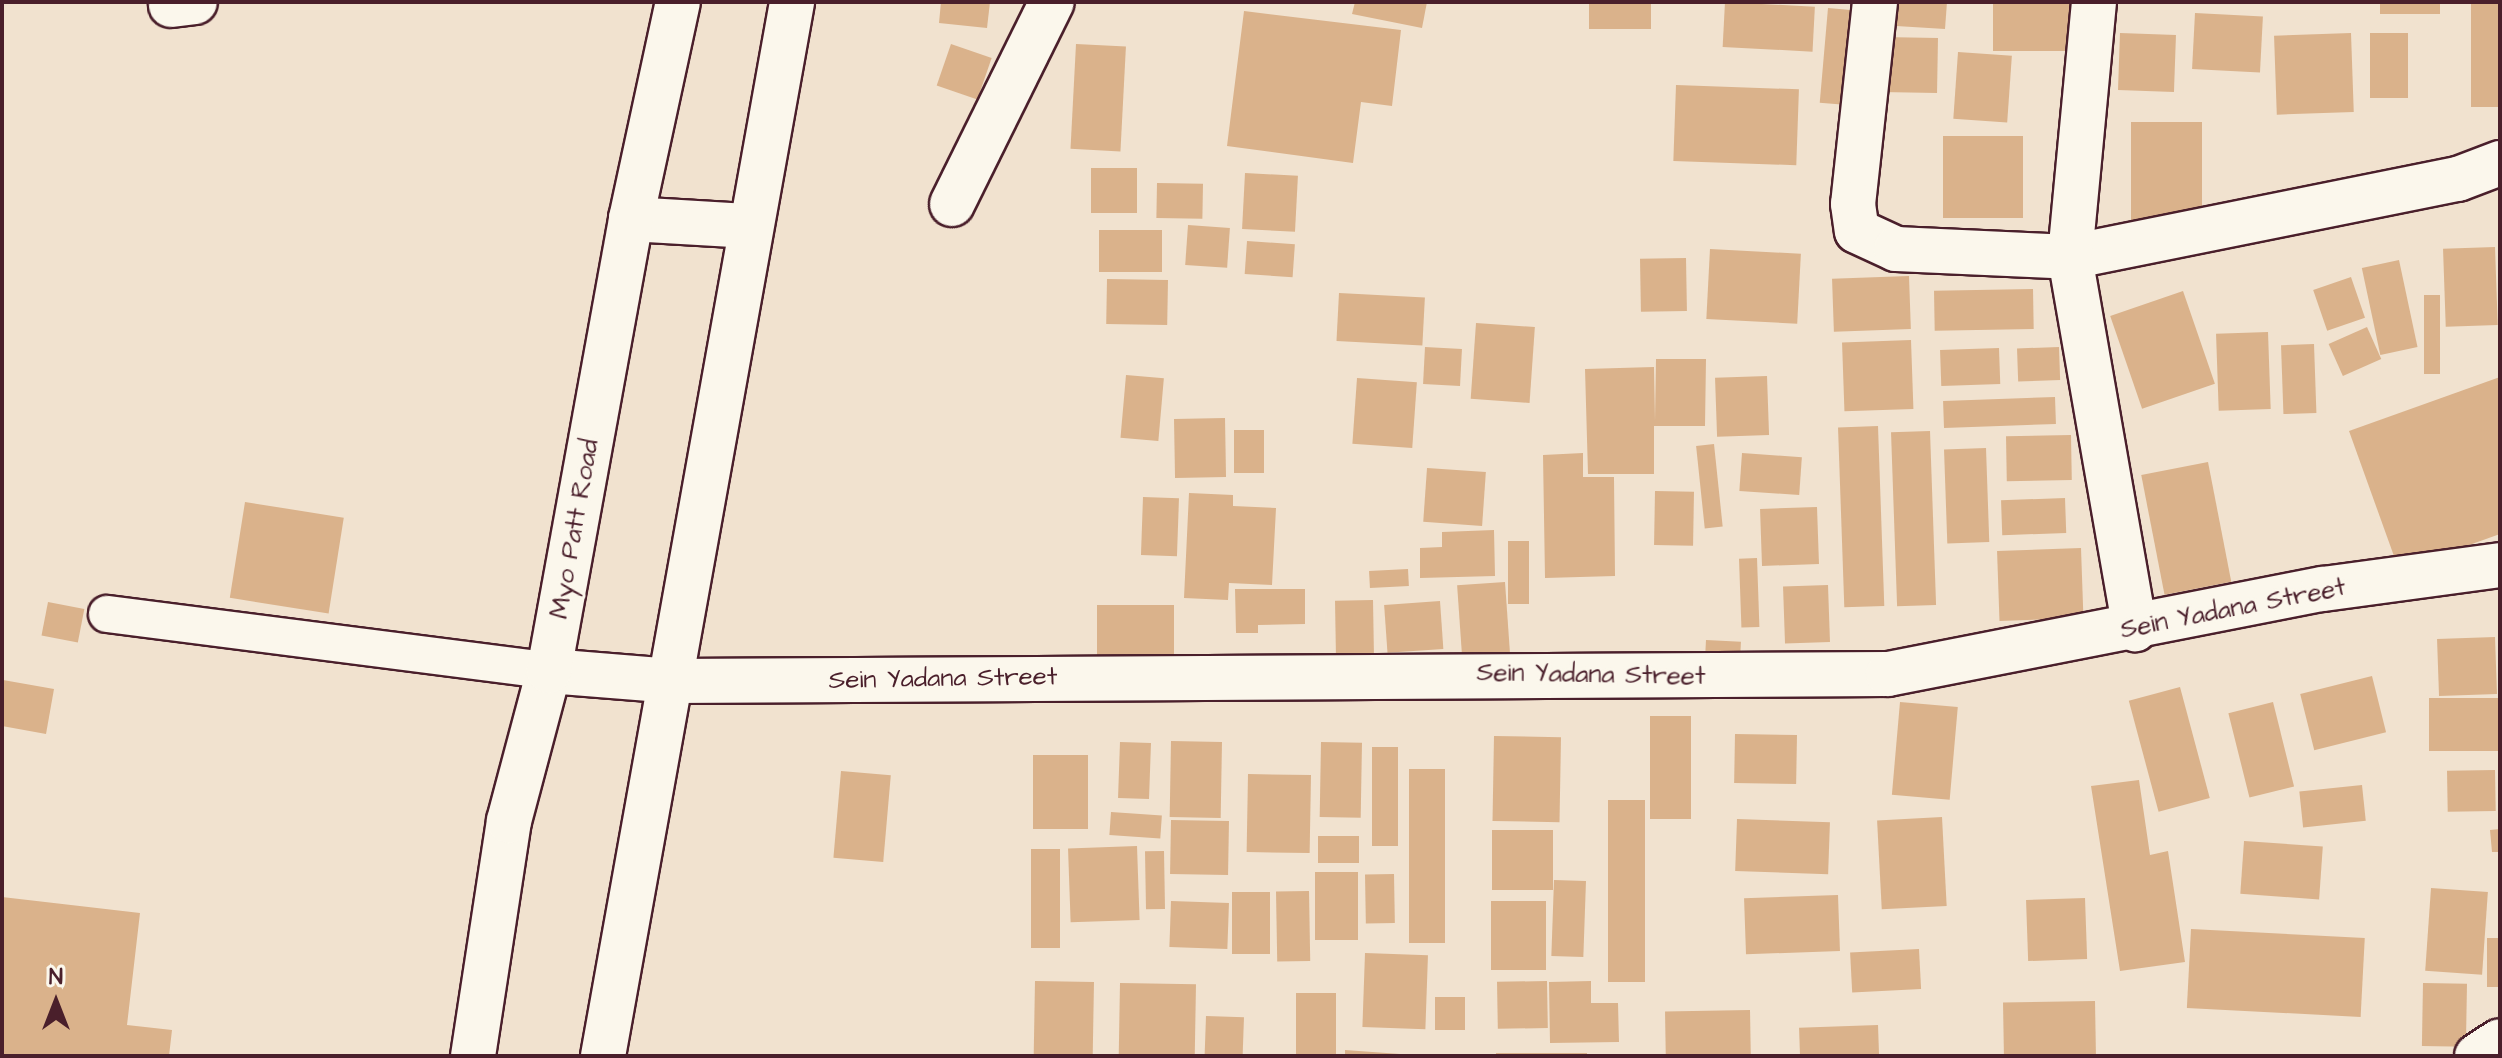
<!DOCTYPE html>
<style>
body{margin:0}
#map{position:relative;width:2502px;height:1058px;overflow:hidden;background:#f1e2cf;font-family:"Architects Daughter",sans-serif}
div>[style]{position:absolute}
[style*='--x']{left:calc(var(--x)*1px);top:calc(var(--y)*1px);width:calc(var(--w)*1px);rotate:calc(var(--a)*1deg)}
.building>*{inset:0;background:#dab28b;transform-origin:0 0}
.roads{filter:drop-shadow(2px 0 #4a1f2b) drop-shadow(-2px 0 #4a1f2b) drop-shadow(0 2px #4a1f2b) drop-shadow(0 -2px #4a1f2b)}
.lane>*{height:36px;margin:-18px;padding:0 18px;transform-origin:18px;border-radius:18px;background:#fbf7ec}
.street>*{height:44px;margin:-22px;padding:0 22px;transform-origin:22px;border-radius:22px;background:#fbf7ec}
.secondary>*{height:44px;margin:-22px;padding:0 22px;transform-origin:22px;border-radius:22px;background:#fbf7ec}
span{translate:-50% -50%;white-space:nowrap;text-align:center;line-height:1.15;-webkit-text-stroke:6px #fbf7ec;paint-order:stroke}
.street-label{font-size:26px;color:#4a1f2b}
.frame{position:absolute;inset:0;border:4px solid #4a1f2b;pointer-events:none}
.north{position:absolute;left:16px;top:962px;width:80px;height:80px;-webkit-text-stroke:6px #fbf7ec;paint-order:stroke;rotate:0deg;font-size:22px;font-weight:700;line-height:32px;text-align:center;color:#4a1f2b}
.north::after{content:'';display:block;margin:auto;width:28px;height:36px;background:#4a1f2b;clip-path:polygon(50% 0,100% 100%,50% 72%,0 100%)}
</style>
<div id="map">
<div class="building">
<i style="clip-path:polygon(941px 2px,990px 2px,987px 28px,939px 23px)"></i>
<i style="clip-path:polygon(1355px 2px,1427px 2px,1422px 28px,1352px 14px)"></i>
<i style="left:1589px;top:2px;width:62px;height:27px"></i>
<i style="left:1725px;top:2px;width:90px;height:45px;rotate:3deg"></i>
<i style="clip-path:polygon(1882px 2px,1947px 2px,1945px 29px,1880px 25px)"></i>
<i style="left:1993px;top:2px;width:82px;height:49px"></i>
<i style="left:2380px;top:2px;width:60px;height:12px"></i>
<i style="left:2471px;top:2px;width:29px;height:105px"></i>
<i style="left:1828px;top:8px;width:37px;height:95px;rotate:5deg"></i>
<i style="clip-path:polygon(1244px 11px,1401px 30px,1392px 106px,1361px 102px,1353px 163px,1227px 146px)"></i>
<i style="left:2195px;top:13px;width:68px;height:56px;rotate:3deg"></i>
<i style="left:2120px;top:33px;width:56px;height:57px;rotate:2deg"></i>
<i style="left:2351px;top:33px;width:79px;height:77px;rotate:88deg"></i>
<i style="left:2370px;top:33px;width:38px;height:65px"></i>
<i style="left:1882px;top:37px;width:56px;height:55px;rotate:1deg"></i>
<i style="left:951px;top:44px;width:43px;height:44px;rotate:19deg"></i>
<i style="left:1076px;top:44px;width:50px;height:105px;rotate:3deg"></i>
<i style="left:1958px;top:52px;width:54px;height:67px;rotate:4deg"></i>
<i style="left:1676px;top:85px;width:123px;height:76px;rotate:2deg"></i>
<i style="left:2131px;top:122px;width:71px;height:101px"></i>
<i style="left:1943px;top:136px;width:80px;height:82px"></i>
<i style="left:1091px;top:168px;width:46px;height:45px"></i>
<i style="left:1245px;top:173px;width:53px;height:56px;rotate:3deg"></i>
<i style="left:1157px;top:183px;width:46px;height:35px;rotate:1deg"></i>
<i style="left:1188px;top:225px;width:42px;height:40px;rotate:4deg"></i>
<i style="left:1099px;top:230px;width:63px;height:42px"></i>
<i style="left:1247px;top:241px;width:48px;height:33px;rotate:4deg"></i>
<i style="left:2495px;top:247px;width:78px;height:52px;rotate:88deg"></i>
<i style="left:1710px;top:249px;width:91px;height:70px;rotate:3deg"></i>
<i style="left:1686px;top:258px;width:53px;height:46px;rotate:89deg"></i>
<i style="left:2399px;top:260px;width:89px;height:38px;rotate:78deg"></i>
<i style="left:1909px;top:276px;width:53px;height:77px;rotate:88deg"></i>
<i style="left:2351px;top:277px;width:43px;height:40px;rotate:71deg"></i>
<i style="left:1107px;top:279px;width:61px;height:45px;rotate:1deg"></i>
<i style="left:2033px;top:289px;width:40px;height:99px;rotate:89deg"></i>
<i style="left:2183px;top:291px;width:98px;height:77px;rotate:71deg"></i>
<i style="left:1339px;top:293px;width:86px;height:48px;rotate:3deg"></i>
<i style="left:2424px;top:295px;width:16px;height:79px"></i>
<i style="left:1476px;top:323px;width:59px;height:76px;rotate:4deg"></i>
<i style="left:2367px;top:327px;width:35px;height:42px;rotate:66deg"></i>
<i style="left:2268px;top:332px;width:77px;height:52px;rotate:88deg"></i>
<i style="left:1911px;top:340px;width:69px;height:69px;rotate:88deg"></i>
<i style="left:2314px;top:344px;width:69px;height:33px;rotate:88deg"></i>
<i style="left:1425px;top:347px;width:37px;height:37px;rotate:3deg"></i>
<i style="left:2059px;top:347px;width:33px;height:42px;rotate:88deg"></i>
<i style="left:1999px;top:348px;width:36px;height:59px;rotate:88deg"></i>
<i style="clip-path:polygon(1656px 359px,1706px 359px,1705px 426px,1654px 426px,1654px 474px,1588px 474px,1585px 369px,1654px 367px,1655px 421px)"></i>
<i style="left:1126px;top:375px;width:38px;height:63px;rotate:5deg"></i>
<i style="left:1767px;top:376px;width:59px;height:52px;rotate:88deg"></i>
<i style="clip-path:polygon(2500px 377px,2500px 534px,2399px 570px,2349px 431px)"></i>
<i style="left:1357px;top:378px;width:60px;height:66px;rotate:4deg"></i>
<i style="left:2055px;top:397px;width:27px;height:112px;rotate:88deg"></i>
<i style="left:1225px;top:418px;width:59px;height:51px;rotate:89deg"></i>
<i style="left:1878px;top:426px;width:180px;height:40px;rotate:88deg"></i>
<i style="left:1234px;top:430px;width:30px;height:43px"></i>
<i style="left:1930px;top:431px;width:174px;height:39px;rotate:88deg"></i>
<i style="left:2071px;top:435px;width:45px;height:65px;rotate:89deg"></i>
<i style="left:1714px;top:444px;width:83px;height:18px;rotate:84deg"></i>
<i style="left:1986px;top:448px;width:94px;height:42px;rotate:88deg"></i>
<i style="clip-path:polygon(1583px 453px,1583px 477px,1614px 477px,1615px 576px,1545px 578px,1543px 455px)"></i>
<i style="left:1742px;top:453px;width:60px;height:38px;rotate:4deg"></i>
<i style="left:2208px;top:462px;width:122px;height:68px;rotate:79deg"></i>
<i style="left:1427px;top:468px;width:59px;height:54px;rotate:4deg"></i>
<i style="left:1655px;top:491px;width:39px;height:54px;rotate:1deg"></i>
<i style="clip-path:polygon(1189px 493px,1233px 495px,1233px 506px,1276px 508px,1272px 585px,1229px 583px,1228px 600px,1184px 598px)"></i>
<i style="left:1143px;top:497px;width:36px;height:58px;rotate:2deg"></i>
<i style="left:2065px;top:498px;width:35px;height:64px;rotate:88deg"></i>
<i style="left:245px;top:502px;width:100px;height:97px;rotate:9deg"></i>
<i style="left:1817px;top:507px;width:57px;height:57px;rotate:88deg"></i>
<i style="clip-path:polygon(1494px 530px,1495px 576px,1420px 578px,1420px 548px,1442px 547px,1442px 532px)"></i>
<i style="left:1508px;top:541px;width:21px;height:63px"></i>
<i style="left:2081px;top:548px;width:70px;height:84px;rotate:88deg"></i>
<i style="left:1757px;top:558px;width:69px;height:18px;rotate:88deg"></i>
<i style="left:1408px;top:569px;width:17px;height:39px;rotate:87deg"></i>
<i style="left:1505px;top:582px;width:80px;height:48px;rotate:86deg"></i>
<i style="left:1828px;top:585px;width:57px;height:45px;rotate:88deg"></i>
<i style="clip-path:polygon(1235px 589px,1305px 589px,1305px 624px,1258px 625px,1258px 633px,1236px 633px)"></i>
<i style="left:1373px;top:600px;width:67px;height:38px;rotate:89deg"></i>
<i style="left:1440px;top:601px;width:48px;height:56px;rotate:86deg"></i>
<i style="left:48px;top:602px;width:37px;height:34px;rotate:11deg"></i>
<i style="left:1097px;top:605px;width:77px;height:56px"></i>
<i style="left:2495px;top:637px;width:57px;height:58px;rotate:88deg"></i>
<i style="left:1706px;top:640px;width:35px;height:22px;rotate:3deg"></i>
<i style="left:2372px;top:676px;width:58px;height:74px;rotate:76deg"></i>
<i style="clip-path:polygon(3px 680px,54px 689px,46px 734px,2px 726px)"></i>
<i style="left:2180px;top:687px;width:115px;height:53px;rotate:75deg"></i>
<i style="left:2500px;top:698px;width:53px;height:71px;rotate:90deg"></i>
<i style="left:1900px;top:702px;width:58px;height:93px;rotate:5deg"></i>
<i style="left:2273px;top:702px;width:87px;height:46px;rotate:76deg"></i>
<i style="left:1650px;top:716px;width:41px;height:103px"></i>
<i style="left:1735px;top:734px;width:62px;height:49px;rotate:1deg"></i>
<i style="left:1494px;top:736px;width:67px;height:85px;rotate:1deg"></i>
<i style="left:1171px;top:741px;width:51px;height:76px;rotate:1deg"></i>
<i style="left:1120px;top:742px;width:31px;height:56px;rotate:2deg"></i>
<i style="left:1321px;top:742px;width:41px;height:75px;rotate:1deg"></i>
<i style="left:1372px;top:747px;width:26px;height:99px"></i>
<i style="left:1033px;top:755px;width:55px;height:74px"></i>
<i style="left:1409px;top:769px;width:36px;height:174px"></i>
<i style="left:2495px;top:770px;width:41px;height:48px;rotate:89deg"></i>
<i style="left:841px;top:771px;width:50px;height:87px;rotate:5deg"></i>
<i style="left:1248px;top:774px;width:63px;height:78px;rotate:1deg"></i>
<i style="clip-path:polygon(2139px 780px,2150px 855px,2168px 851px,2185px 962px,2120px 971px,2091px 786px)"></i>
<i style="left:2362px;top:785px;width:36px;height:63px;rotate:84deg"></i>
<i style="left:1608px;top:800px;width:37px;height:182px"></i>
<i style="left:1111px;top:812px;width:51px;height:23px;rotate:4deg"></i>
<i style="left:1942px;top:817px;width:89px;height:65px;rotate:87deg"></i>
<i style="left:1737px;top:819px;width:93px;height:52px;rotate:2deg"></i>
<i style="left:1171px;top:820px;width:58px;height:54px;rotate:1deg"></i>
<i style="clip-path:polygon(2500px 829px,2500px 852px,2492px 852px,2490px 830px)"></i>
<i style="left:1492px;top:830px;width:61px;height:60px"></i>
<i style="left:1318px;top:836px;width:41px;height:27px"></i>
<i style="left:2244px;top:841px;width:79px;height:53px;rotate:4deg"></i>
<i style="left:1137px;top:846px;width:74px;height:69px;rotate:88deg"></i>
<i style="left:1031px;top:849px;width:29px;height:99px"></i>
<i style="left:1164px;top:851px;width:58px;height:19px;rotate:89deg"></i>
<i style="left:1315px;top:872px;width:43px;height:68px"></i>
<i style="left:1394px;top:874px;width:49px;height:29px;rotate:89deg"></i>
<i style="left:1554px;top:880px;width:32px;height:76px;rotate:2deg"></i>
<i style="left:2431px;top:888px;width:57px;height:83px;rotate:4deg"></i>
<i style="left:1309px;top:891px;width:70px;height:33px;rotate:89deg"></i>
<i style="left:1232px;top:892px;width:38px;height:62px"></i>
<i style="left:1838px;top:895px;width:56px;height:94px;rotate:88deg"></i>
<i style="clip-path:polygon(2px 897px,140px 913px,127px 1025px,172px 1030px,169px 1056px,2px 1056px)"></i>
<i style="left:2085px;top:898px;width:61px;height:59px;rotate:88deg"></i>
<i style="left:1171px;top:901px;width:58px;height:46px;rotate:2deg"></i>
<i style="left:1491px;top:901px;width:55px;height:69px"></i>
<i style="left:2191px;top:929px;width:174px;height:79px;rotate:3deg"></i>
<i style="left:2487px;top:938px;width:13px;height:49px"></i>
<i style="left:1919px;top:949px;width:40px;height:69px;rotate:87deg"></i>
<i style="left:1365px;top:953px;width:63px;height:74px;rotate:2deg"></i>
<i style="left:1035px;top:981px;width:59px;height:75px;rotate:1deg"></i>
<i style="left:1547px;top:981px;width:47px;height:50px;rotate:89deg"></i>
<i style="clip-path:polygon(1591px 981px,1591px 1003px,1618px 1003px,1619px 1042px,1550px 1043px,1549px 982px)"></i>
<i style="left:1120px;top:983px;width:76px;height:72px;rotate:1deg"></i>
<i style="left:2423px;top:983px;width:44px;height:63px;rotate:1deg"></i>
<i style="left:1296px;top:993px;width:40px;height:63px"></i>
<i style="left:1435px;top:997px;width:30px;height:33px"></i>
<i style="left:2095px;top:1001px;width:55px;height:92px;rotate:89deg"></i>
<i style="left:1750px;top:1010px;width:46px;height:85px;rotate:89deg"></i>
<i style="left:1206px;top:1016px;width:38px;height:40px;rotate:2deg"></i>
<i style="left:1878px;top:1025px;width:31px;height:79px;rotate:88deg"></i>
<i style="clip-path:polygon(1345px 1050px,1400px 1054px,1400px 1056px,1345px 1056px)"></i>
<i style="left:1496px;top:1053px;width:91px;height:3px"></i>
</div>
<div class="roads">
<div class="lane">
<i style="--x:107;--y:614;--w:446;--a:7.3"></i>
</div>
<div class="street">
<i style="--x:1875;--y:2;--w:203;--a:96.2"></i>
<i style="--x:1853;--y:204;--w:27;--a:82"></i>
<i style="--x:1857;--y:231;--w:43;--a:24.8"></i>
<i style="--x:1896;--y:249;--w:174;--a:2.6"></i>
<i style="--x:2070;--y:257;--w:396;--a:-11.4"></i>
<i style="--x:2458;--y:179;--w:45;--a:-20.9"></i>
<i style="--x:2094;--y:2;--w:256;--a:95.4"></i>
<i style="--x:2070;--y:257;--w:378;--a:80.1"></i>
<i style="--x:171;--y:5;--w:24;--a:-7"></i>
<i style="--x:952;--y:204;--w:225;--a:-63.7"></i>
<i style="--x:549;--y:671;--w:123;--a:4.6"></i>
<i style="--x:672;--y:681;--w:1216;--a:-0.33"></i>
<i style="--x:1888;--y:674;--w:443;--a:-11.1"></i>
<i style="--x:2323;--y:589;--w:179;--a:-7.7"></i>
<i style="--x:2477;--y:1056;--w:27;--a:-33"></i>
</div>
<div class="secondary">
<i style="--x:631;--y:219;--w:119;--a:3.4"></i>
<i style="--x:473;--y:1056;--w:238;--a:-81.3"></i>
<i style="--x:509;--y:821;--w:155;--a:-75.1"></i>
<i style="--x:549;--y:671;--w:459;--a:-79.7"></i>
<i style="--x:631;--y:219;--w:222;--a:-77.8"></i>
<i style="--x:603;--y:1056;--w:1071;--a:-79.83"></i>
</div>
</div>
<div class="street-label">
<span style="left:575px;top:529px;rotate:-80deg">Myo Patt Road</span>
<span style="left:2233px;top:609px;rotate:-11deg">Sein Yadana Street</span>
<span style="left:1591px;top:675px;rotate:1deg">Sein Yadana Street</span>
<span style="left:943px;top:679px;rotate:-1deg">Sein Yadana Street</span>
</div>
<div class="frame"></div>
<div class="north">N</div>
</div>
